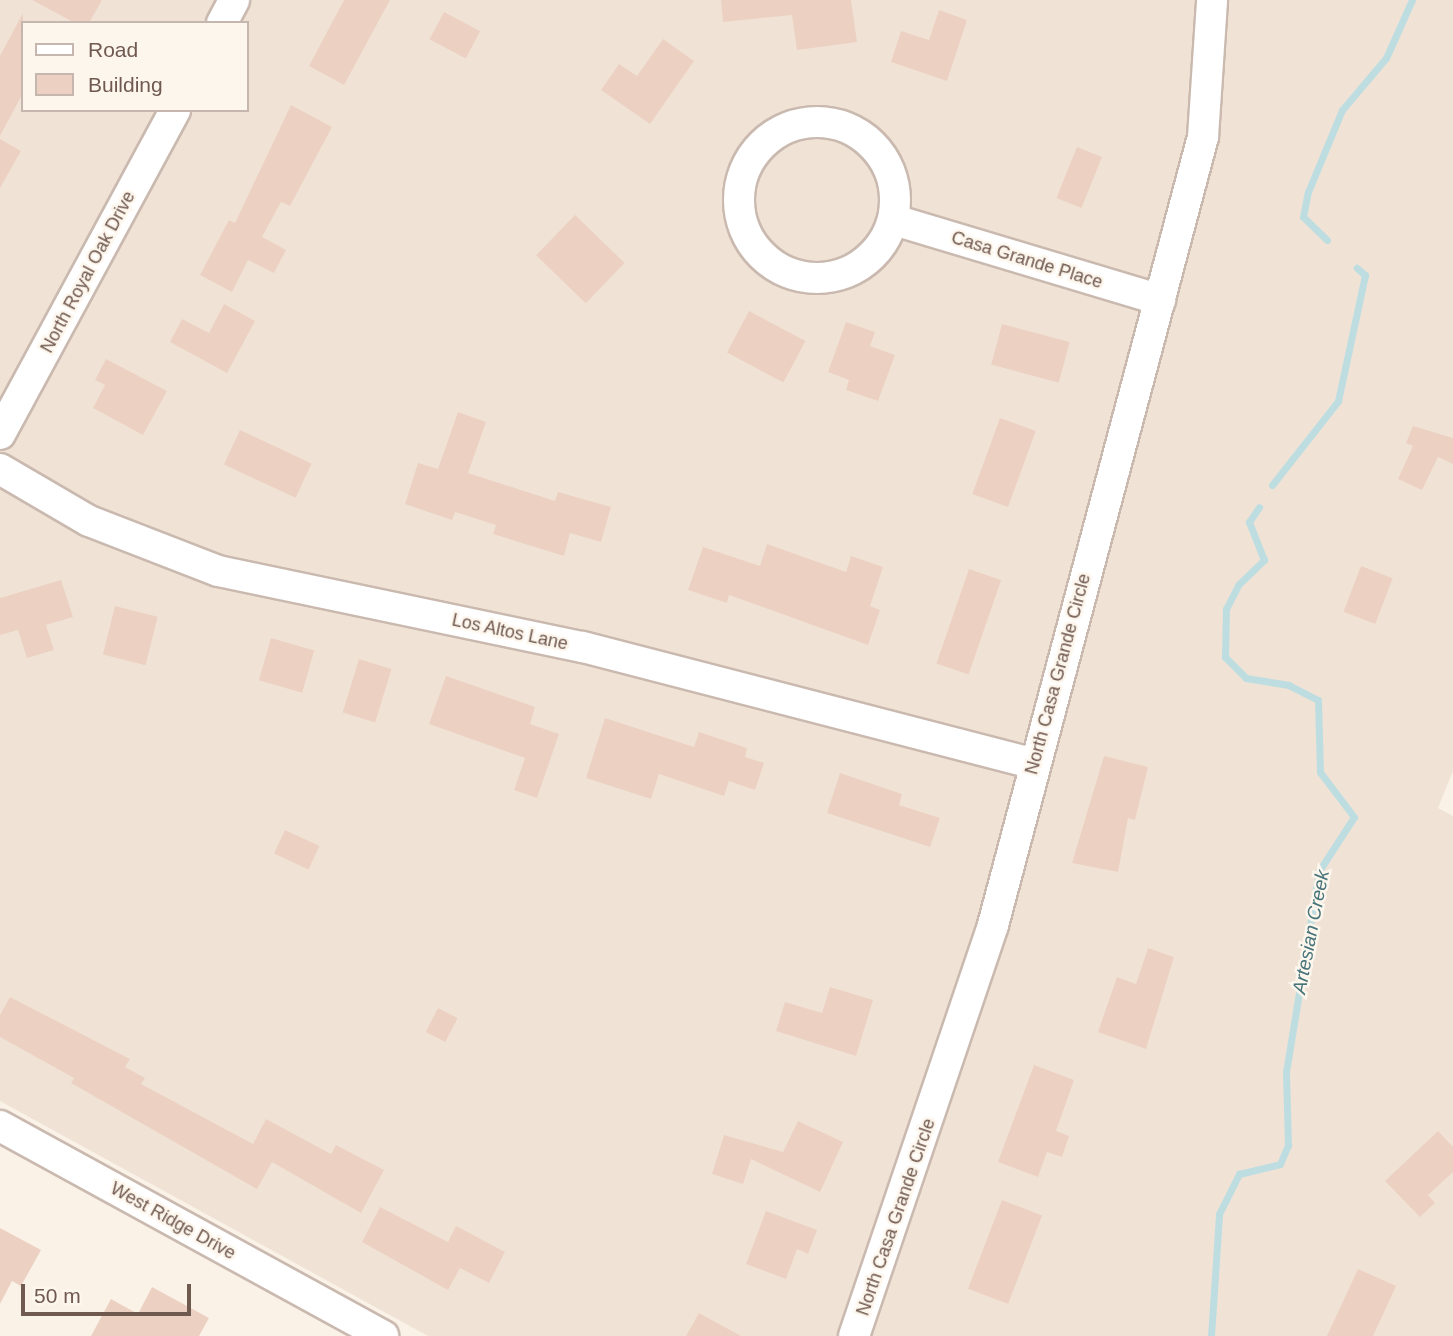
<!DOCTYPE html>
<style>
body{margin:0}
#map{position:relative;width:1453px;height:1336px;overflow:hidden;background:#faf2e7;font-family:Helvetica,sans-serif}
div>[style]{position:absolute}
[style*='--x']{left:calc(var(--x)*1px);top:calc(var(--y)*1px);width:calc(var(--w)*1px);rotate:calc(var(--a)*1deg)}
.residential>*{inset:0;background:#f0e3d6}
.stream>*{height:7px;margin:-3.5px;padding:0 3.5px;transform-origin:3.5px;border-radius:3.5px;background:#bedde1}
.building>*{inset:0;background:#ecd1c2;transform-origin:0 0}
.roads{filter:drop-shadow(2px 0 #cab9af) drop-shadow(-2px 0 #cab9af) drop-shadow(0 2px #cab9af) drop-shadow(0 -2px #cab9af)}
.minor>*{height:30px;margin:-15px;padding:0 15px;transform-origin:15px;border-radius:15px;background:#fff}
.minor>.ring{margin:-15px;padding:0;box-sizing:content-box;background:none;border:30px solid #fff;border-radius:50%}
span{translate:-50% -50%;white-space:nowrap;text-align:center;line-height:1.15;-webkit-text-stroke:5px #fdf6ed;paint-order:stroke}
.street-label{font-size:18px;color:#70594f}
.water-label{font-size:19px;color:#47747a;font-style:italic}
.legend{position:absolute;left:21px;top:21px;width:228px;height:91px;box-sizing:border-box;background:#fdf6ed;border:2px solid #c5b7ae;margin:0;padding:9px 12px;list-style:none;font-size:21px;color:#70594f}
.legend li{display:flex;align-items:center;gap:14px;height:35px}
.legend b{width:35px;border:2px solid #c5b7ae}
.scale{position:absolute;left:21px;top:1284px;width:170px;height:32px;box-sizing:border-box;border:4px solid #70594f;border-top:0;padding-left:9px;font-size:21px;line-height:24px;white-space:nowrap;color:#70594f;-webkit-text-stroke:5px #fdf6ed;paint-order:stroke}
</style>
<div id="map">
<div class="residential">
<i style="clip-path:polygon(evenodd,0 0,1453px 0,1453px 771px,1438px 808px,1453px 816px,1453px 1336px,428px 1336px,0 1101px,0 0,23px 23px,247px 23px,247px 110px,23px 110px,23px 23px)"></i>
</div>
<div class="stream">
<i style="--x:1327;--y:240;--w:33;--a:-136"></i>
<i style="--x:1303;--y:217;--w:25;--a:-79"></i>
<i style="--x:1308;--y:192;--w:89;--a:-67.5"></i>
<i style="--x:1342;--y:110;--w:68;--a:-49.8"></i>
<i style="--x:1386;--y:58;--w:64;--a:-65.9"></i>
<i style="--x:1272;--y:485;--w:107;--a:-51.8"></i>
<i style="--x:1338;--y:401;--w:129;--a:-77.9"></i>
<i style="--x:1365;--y:275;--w:11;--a:-139"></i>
<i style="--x:1211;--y:1336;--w:122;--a:-86.2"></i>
<i style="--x:1219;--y:1214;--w:45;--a:-63.4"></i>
<i style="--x:1239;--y:1174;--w:42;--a:-13.7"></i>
<i style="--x:1280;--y:1164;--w:21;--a:-67"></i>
<i style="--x:1288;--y:1145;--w:73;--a:-91.6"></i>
<i style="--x:1286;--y:1072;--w:204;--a:-80.7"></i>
<i style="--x:1319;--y:871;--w:64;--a:-57.1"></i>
<i style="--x:1354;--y:817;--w:56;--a:-127.1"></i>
<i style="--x:1320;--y:772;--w:72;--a:-91.6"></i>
<i style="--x:1318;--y:700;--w:33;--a:-153"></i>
<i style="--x:1289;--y:685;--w:44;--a:-170.8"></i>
<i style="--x:1246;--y:678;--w:30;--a:-135"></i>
<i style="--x:1225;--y:657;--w:48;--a:-88.8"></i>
<i style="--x:1226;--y:609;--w:28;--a:-63"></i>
<i style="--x:1239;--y:584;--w:35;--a:-44"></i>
<i style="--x:1264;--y:560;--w:41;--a:-111.5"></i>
<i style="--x:1249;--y:522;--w:18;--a:-56"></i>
</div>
<div class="building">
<i style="clip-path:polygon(32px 0,102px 0,89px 23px,75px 23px)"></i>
<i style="clip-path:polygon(344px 0,390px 0,344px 85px,309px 66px)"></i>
<i style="clip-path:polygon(721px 0,851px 0,857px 42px,797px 50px,792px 15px,723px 22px)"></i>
<i style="clip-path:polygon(939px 10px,967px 20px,947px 81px,891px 62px,901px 31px,929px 40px)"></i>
<i style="left:444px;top:12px;width:41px;height:31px;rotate:28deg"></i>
<i style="clip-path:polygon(23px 13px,23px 93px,0 136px,0 56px)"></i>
<i style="clip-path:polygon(663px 39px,694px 61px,650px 124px,601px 90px,619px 64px,637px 76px)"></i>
<i style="clip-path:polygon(291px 105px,332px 127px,290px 206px,281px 202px,262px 237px,286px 250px,274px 273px,248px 260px,232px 292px,200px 275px,229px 220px,235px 223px)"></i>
<i style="clip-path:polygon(0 139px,21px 151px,0 188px)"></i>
<i style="left:1077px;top:147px;width:27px;height:55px;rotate:22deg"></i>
<i style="left:575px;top:215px;width:69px;height:56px;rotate:44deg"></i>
<i style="clip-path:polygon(224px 304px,255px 321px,227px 373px,170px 342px,182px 319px,209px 333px)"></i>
<i style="left:749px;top:311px;width:64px;height:47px;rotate:28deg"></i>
<i style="clip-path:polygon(846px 322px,875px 332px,870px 346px,895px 355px,878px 401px,846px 390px,849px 380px,828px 372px)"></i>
<i style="left:1002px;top:324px;width:70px;height:42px;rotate:15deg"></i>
<i style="clip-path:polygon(106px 359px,167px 391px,143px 435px,93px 408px,105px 385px,95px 380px)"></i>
<i style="clip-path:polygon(458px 412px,486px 422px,468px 473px,555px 501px,558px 492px,611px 507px,601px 542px,570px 533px,564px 556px,493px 534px,496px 525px,455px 512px,452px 520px,405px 504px,418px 463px,438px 469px)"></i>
<i style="left:1000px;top:418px;width:38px;height:81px;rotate:20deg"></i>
<i style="clip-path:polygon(1413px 426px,1453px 438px,1453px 464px,1438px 457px,1422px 490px,1398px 479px,1413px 446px,1406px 443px)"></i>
<i style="left:240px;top:430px;width:79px;height:38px;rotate:25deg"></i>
<i style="clip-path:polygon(767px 544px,846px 572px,851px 556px,883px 567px,870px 606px,880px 610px,868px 645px,729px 595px,727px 603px,688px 590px,703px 547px,760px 566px)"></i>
<i style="left:1361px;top:566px;width:34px;height:49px;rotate:21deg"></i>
<i style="left:969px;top:569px;width:34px;height:100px;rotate:19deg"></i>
<i style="clip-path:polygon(61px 580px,73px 617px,46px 625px,54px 650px,27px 658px,18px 630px,0 635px,0 598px)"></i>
<i style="left:115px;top:606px;width:44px;height:50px;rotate:14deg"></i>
<i style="left:271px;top:638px;width:45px;height:44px;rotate:16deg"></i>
<i style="left:359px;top:659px;width:34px;height:56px;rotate:17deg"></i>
<i style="clip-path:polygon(446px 676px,535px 707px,530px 724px,559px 734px,537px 798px,514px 790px,525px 758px,429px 724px)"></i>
<i style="clip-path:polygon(605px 718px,694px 747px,699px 732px,747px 748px,745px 757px,764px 763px,755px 790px,729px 781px,724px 796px,659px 774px,651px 799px,586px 778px)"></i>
<i style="clip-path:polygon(1104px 756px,1148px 767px,1135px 820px,1128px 818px,1118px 872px,1072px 863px)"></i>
<i style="clip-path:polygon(840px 773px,902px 794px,899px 805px,940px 818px,930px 847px,827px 813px)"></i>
<i style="left:285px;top:830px;width:38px;height:26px;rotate:25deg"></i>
<i style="clip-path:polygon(1148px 948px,1174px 957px,1146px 1049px,1098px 1032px,1117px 977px,1136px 984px)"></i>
<i style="clip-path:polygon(830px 987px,873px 1000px,856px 1056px,776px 1031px,785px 1002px,822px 1013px)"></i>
<i style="clip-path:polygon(10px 997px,130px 1059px,125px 1067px,145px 1078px,141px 1084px,253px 1144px,266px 1119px,331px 1154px,336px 1145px,384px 1170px,361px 1213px,272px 1162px,257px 1189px,71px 1083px,74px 1078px,0 1037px,0 1015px)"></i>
<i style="left:438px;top:1008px;width:22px;height:27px;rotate:27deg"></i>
<i style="clip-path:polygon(1034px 1065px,1074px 1080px,1056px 1131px,1069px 1136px,1062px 1157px,1047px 1152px,1038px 1177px,998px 1162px)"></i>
<i style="clip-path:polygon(798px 1121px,843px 1142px,820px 1192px,751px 1159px,743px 1184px,712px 1174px,724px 1135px,783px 1152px)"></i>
<i style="clip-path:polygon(1438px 1131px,1453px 1147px,1453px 1172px,1428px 1195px,1435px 1203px,1420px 1217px,1385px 1181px)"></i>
<i style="left:1002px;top:1200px;width:43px;height:95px;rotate:21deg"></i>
<i style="clip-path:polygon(380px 1207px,448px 1242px,456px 1226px,505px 1252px,489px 1283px,460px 1268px,448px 1290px,362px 1242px)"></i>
<i style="clip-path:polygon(766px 1211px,817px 1230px,808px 1254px,797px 1249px,786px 1279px,746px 1264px)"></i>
<i style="clip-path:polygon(0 1228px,41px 1250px,21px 1286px,12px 1281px,0 1304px)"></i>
<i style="clip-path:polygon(1358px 1269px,1396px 1286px,1373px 1336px,1327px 1336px)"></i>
<i style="clip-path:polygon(152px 1287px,209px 1318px,199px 1336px,91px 1336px,111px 1299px,138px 1314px)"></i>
<i style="clip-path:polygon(699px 1313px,741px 1336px,686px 1336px)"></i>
</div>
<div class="roads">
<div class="minor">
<i style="--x:222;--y:23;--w:26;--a:-62"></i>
<i class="ring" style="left:739px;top:122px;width:126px;height:126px"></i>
<i style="--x:894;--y:220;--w:278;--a:16.7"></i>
<i style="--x:0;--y:434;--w:368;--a:-61.6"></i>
<i style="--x:0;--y:469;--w:103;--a:30.3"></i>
<i style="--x:89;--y:521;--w:138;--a:21.2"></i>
<i style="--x:218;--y:571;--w:373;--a:11.8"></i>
<i style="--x:583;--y:647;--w:465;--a:14.5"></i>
<i style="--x:0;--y:1126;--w:437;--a:28.7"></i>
<i style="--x:854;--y:1336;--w:434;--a:-71.3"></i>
<i style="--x:993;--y:925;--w:816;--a:-75.08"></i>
<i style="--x:1203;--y:137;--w:137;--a:-86.2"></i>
</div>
</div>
<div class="street-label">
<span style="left:1027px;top:260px;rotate:17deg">Casa Grande Place</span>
<span style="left:88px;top:272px;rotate:-62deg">North Royal Oak Drive</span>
<span style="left:510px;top:632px;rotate:12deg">Los Altos Lane</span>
<span style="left:1058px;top:674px;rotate:-75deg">North Casa Grande Circle</span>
<span style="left:896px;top:1217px;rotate:-71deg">North Casa Grande Circle</span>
<span style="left:173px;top:1221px;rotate:29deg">West Ridge Drive</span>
</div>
<div class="water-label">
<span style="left:1311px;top:932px;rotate:-79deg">Artesian Creek</span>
</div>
<ul class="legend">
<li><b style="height:9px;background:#fff"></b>Road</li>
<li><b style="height:19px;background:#ecd1c2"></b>Building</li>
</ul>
<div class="scale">50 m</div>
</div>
